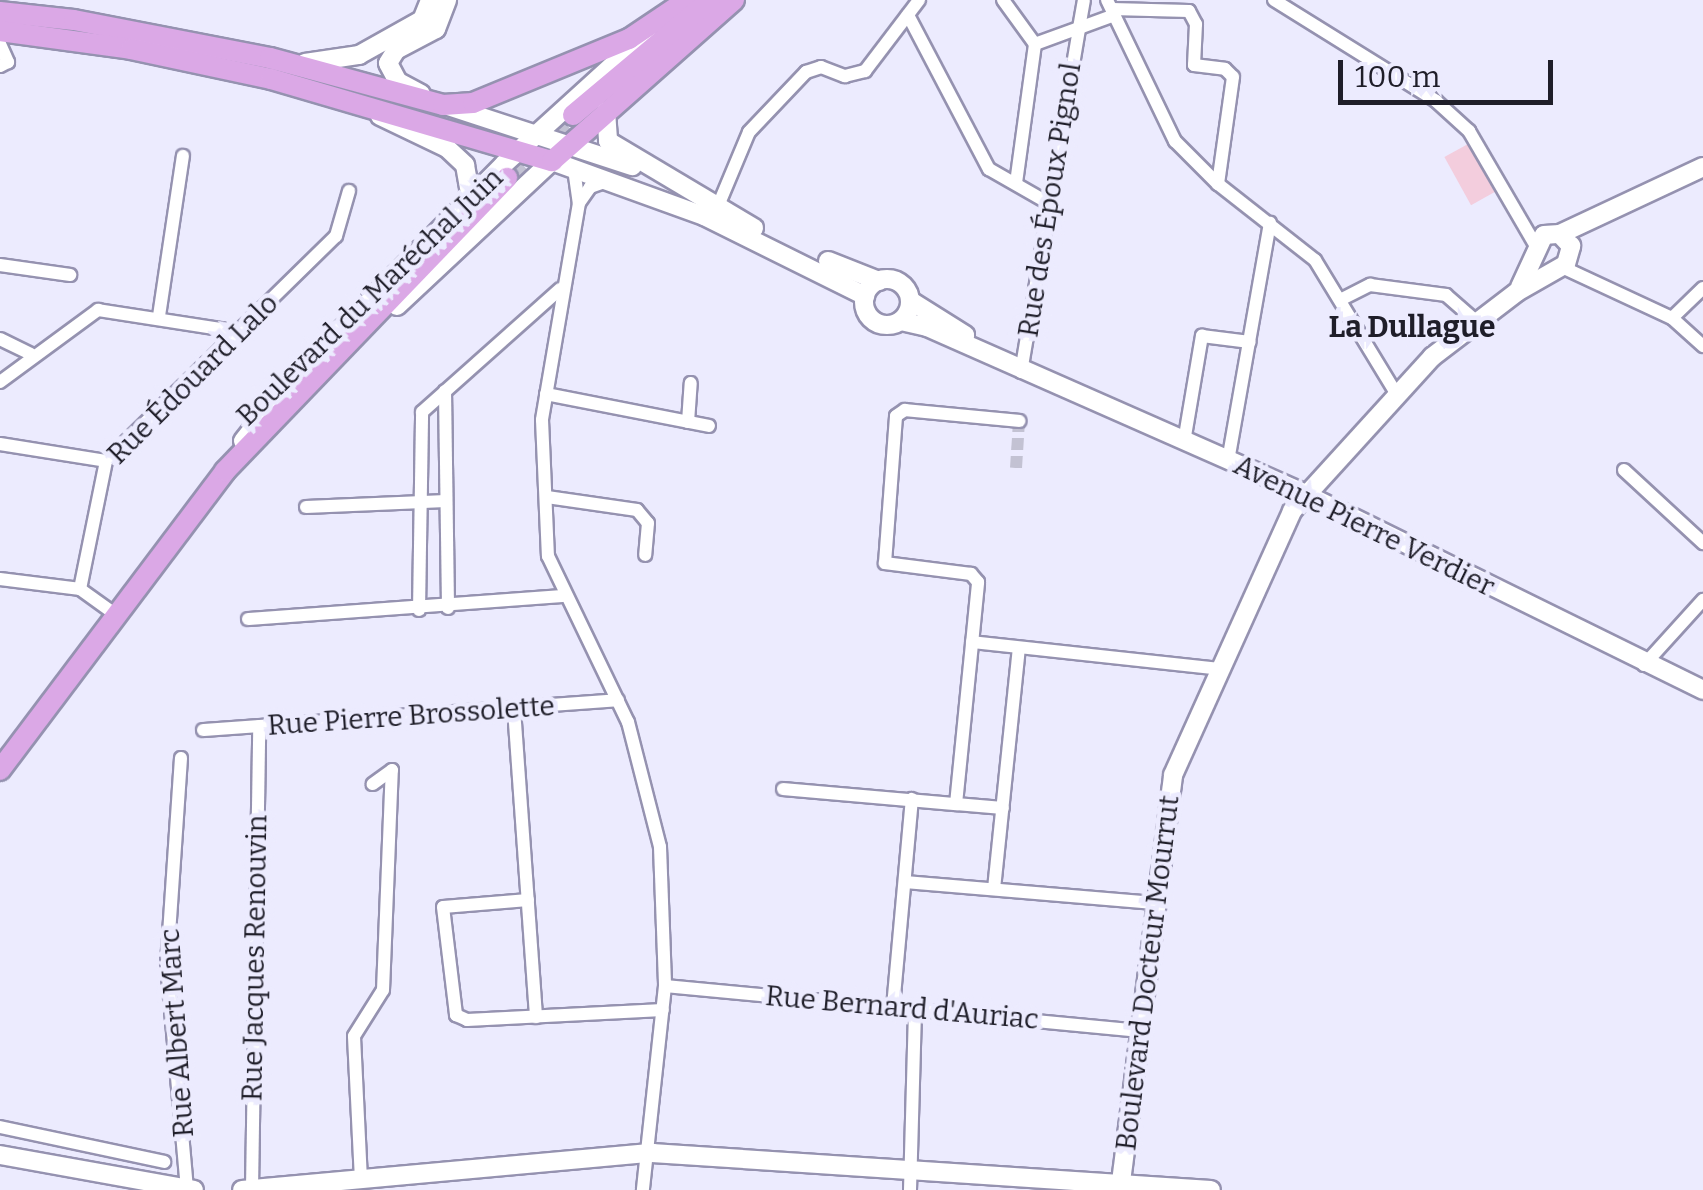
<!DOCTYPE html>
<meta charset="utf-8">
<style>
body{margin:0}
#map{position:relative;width:1703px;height:1190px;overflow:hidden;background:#ecebfe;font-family:Bitter,serif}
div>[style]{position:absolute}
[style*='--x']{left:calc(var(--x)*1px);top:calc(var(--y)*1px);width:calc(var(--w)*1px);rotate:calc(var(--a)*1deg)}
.green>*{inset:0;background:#f3cddd;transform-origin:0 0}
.street-tunnel>*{height:12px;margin-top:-6px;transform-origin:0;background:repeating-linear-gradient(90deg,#c3c2d3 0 12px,transparent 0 18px)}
.primary-tunnel>*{height:20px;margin-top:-10px;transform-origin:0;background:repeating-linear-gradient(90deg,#c3c2d3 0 20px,transparent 0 30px)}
.roads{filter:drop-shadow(2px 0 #9592b0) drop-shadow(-2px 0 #9592b0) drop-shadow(0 2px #9592b0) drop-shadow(0 -2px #9592b0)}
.street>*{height:12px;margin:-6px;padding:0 6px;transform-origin:6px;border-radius:6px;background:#fff}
.secondary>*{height:18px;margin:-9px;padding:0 9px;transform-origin:9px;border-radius:9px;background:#fff}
.secondary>.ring{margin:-9px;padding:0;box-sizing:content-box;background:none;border:18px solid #fff;border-radius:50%}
.primary>*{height:20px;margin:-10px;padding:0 10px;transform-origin:10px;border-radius:10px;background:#dba8e6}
span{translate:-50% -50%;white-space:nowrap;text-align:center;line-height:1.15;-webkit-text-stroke:9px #ecebfe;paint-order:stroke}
.street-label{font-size:28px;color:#1f1e29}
.neighbourhood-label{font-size:30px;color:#1f1e29;font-weight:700}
.scale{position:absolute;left:1338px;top:60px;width:215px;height:45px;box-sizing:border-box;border:5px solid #1f1e29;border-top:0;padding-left:12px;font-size:30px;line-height:35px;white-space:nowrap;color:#1f1e29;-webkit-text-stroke:8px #ecebfe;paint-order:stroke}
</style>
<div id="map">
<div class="green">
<i style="left:1468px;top:144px;width:55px;height:27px;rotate:61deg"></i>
</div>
<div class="street-tunnel">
<i style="--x:1016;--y:468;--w:47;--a:-86.3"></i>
</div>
<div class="primary-tunnel">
<i style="--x:507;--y:178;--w:91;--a:-43.7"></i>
</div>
<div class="roads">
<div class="street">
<i style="--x:1003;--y:0;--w:54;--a:54"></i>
<i style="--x:1035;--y:44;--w:47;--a:-20"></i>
<i style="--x:1079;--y:28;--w:28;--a:-80"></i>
<i style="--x:1107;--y:0;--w:157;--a:64.3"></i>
<i style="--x:1175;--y:141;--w:61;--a:45"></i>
<i style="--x:1218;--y:184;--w:123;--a:38.1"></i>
<i style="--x:1315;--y:260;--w:158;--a:58.7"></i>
<i style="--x:1274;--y:0;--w:191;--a:31.9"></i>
<i style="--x:1436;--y:101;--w:45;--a:42.3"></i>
<i style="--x:1469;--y:131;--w:133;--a:59.8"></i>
<i style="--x:1112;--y:9;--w:77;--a:1.5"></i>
<i style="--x:1189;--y:11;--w:15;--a:62"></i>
<i style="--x:1196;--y:24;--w:41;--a:92.8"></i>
<i style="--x:1194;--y:65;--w:31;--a:7"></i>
<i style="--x:1225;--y:69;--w:11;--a:45"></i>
<i style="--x:1233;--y:77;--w:108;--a:98"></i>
<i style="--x:908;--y:15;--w:174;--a:62.3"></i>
<i style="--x:989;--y:169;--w:73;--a:29.7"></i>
<i style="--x:0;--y:44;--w:20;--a:66"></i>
<i style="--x:8;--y:62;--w:9;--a:153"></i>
<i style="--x:574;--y:169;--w:34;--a:82"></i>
<i style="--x:579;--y:203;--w:19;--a:-55"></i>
<i style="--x:590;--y:187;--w:18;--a:-19"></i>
<i style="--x:1016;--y:183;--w:140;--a:-82.2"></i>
<i style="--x:579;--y:203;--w:220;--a:99.7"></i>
<i style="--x:542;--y:420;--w:136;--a:87.5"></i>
<i style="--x:548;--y:556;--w:184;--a:64.3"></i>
<i style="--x:628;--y:722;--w:129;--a:75.6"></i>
<i style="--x:660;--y:847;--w:139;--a:87.9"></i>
<i style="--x:665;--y:986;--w:205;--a:96.2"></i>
<i style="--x:718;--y:206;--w:80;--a:-67.3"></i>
<i style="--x:749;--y:132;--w:83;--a:-46.5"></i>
<i style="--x:806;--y:72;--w:16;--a:-18"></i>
<i style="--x:821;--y:67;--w:26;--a:21"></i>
<i style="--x:845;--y:76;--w:21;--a:-14"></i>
<i style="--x:865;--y:71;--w:89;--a:-52.7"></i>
<i style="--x:0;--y:265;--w:71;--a:8.1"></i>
<i style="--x:1562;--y:267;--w:121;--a:24.9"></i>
<i style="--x:1672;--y:318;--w:42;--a:42.1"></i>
<i style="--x:1340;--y:300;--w:34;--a:-27"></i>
<i style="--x:1370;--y:285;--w:77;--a:7.5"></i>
<i style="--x:1446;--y:295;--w:41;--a:41.1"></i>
<i style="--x:159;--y:316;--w:162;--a:-81.5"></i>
<i style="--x:1672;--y:318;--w:43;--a:-44.1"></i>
<i style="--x:0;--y:339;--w:34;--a:26"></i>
<i style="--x:1021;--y:372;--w:349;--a:-80.4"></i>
<i style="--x:1079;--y:28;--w:38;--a:-20"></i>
<i style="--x:0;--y:382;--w:122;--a:-36.3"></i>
<i style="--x:98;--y:310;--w:144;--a:8.8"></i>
<i style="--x:445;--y:391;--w:217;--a:89.2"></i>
<i style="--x:546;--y:394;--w:166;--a:11.1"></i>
<i style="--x:688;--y:422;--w:39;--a:-86"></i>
<i style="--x:1184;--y:442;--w:108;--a:-80.4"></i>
<i style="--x:1202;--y:336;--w:48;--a:7.1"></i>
<i style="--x:0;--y:444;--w:107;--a:9.1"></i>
<i style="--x:1228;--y:461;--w:242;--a:-80"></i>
<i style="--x:1624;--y:470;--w:108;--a:42.7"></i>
<i style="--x:547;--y:497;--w:91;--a:8.2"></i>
<i style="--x:637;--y:510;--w:17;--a:50"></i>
<i style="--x:648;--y:523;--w:32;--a:95"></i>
<i style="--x:306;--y:507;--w:140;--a:-2.5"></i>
<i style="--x:0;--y:579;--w:81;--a:7.1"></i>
<i style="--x:80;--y:589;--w:44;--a:35.8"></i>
<i style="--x:80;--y:589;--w:131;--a:-78.5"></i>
<i style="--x:106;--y:461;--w:322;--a:-44.4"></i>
<i style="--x:336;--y:236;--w:47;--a:-73.9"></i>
<i style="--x:419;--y:610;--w:198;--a:-89.1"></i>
<i style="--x:422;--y:412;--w:185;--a:-41.7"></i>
<i style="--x:248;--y:619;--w:316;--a:-4.2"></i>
<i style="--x:972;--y:642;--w:250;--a:6.2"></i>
<i style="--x:1644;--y:665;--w:88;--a:-47.8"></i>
<i style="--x:514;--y:709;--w:309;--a:85.9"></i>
<i style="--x:203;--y:730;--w:416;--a:-4.1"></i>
<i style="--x:181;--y:758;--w:207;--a:93.9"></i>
<i style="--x:167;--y:965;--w:226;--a:84.9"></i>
<i style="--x:783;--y:789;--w:174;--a:5"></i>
<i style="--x:956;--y:804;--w:223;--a:-84.3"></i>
<i style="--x:978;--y:582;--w:11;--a:-131"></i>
<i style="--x:971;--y:574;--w:87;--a:-172.7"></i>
<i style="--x:885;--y:563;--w:147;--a:-85.7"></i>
<i style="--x:896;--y:416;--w:11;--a:-34"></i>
<i style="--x:905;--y:410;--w:115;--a:5.5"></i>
<i style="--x:956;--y:804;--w:47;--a:4.9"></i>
<i style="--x:905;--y:882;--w:250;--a:4.8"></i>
<i style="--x:994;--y:889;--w:241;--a:-84.1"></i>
<i style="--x:528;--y:900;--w:85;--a:175.3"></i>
<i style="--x:443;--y:907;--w:109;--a:83.1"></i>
<i style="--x:456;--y:1015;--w:12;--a:24"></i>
<i style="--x:467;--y:1020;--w:196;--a:-2.9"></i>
<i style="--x:665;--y:986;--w:475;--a:5.4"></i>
<i style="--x:893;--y:1007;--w:209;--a:-84.8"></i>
<i style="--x:0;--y:1127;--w:168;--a:12"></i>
<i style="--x:361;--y:1180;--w:144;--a:-92.8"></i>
<i style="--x:354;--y:1036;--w:54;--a:-57.8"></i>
<i style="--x:383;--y:990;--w:220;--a:-87.7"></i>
<i style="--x:392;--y:770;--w:24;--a:144"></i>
<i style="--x:252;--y:1189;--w:463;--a:-89.1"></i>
<i style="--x:910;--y:1190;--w:181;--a:-88.4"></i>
</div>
<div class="secondary">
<i style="--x:305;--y:63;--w:55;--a:-8.4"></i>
<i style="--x:359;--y:55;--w:72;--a:-29.1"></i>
<i style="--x:422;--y:20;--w:22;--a:-68"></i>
<i style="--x:421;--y:94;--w:26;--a:-152"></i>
<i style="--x:398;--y:82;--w:21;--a:-118"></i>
<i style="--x:388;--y:63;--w:15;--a:-58"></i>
<i style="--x:396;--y:50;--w:45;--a:-27.7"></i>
<i style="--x:436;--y:29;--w:31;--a:-69"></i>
<i style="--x:448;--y:106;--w:194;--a:18.1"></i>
<i style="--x:606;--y:111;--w:30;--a:86"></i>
<i style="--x:608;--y:141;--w:170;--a:30.8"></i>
<i style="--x:380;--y:116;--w:74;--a:25.5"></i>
<i style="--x:447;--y:148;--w:25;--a:43"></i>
<i style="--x:465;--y:165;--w:27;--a:80"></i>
<i style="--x:470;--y:192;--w:12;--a:114"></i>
<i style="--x:828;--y:261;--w:55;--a:21.4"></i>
<i class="ring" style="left:864px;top:279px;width:28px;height:28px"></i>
<i style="--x:1520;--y:287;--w:57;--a:-65.2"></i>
<i style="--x:1544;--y:235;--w:16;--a:-4"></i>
<i style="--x:1560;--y:234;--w:158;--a:-25.1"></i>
<i style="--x:911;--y:301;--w:64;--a:32.2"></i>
<i style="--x:397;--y:306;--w:212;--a:-43.1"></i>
<i style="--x:552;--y:161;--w:162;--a:19.9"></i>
<i style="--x:704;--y:216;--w:180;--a:26.4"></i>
<i style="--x:901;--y:321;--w:27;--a:13"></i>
<i style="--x:927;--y:327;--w:413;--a:23.8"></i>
<i style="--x:1305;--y:494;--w:444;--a:26.2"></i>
<i style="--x:243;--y:441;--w:71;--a:-51.8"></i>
<i style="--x:287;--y:385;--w:310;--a:-45.5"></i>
<i style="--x:504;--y:164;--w:193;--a:-42.3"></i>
<i style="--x:0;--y:1155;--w:197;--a:10.2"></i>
<i style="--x:1121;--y:1182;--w:410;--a:-82.7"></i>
<i style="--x:1173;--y:775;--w:290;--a:-65.7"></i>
<i style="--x:1292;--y:511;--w:208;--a:-47.7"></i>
<i style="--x:1432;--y:357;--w:107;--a:-37.4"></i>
<i style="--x:1517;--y:292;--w:56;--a:-29.7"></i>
<i style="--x:1566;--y:264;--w:19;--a:-74"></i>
<i style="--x:1571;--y:246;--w:16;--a:-133"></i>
<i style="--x:242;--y:1190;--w:412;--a:-5.2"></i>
<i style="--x:652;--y:1153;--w:560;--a:3.79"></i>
</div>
<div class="primary">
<i style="--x:0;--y:12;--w:74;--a:6.2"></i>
<i style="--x:74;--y:20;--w:200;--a:11"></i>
<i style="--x:270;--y:58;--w:179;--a:15.2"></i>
<i style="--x:443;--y:105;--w:30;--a:-4"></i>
<i style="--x:473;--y:103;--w:169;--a:-22.3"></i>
<i style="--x:629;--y:39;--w:70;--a:-33.9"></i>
<i style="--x:0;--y:31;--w:132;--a:7.8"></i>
<i style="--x:131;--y:49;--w:143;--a:12.1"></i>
<i style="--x:271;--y:79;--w:293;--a:16.3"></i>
<i style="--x:552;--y:161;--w:243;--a:-41.5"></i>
<i style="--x:573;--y:115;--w:179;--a:-40"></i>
<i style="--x:0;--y:770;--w:374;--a:-53"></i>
<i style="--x:225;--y:471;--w:407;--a:-46.1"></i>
</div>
</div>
<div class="street-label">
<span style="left:1050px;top:200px;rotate:-81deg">Rue des Époux Pignol</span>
<span style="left:370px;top:297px;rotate:-44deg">Boulevard du Maréchal Juin</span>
<span style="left:193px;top:379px;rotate:-45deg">Rue Édouard Lalo</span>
<span style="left:1364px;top:526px;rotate:26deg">Avenue Pierre Verdier</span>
<span style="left:411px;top:716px;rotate:-4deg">Rue Pierre Brossolette</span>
<span style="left:255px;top:958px;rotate:-89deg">Rue Jacques Renouvin</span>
<span style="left:1148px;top:973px;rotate:-83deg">Boulevard Docteur Mourrut</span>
<span style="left:902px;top:1008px;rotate:5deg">Rue Bernard d'Auriac</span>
<span style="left:177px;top:1033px;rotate:-94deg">Rue Albert Marc</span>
</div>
<div class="neighbourhood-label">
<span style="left:1412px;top:327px">La Dullague</span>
</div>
<div class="scale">100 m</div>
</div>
